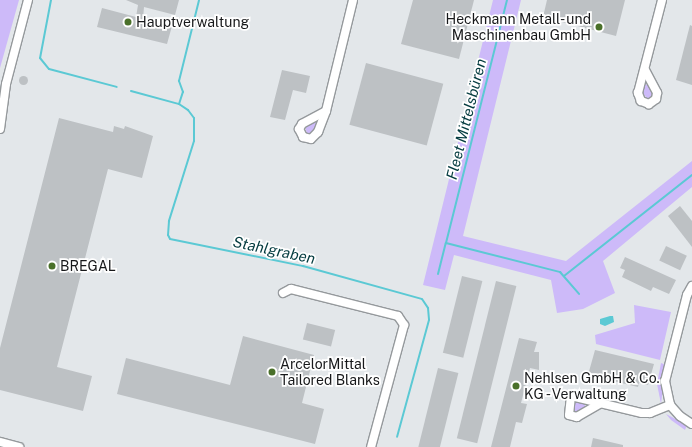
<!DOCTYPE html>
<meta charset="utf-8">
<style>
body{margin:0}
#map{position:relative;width:692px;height:447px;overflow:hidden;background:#e3e7ea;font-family:"Public Sans",sans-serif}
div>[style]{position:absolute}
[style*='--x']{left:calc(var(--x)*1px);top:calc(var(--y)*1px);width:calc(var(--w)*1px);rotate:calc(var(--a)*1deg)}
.green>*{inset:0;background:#cdbaf9}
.round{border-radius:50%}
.water>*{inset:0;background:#5bc9d4}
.stream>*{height:2px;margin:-1px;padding:0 1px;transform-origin:1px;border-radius:1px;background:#5bc9d4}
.building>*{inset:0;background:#bdc1c4;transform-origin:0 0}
.roads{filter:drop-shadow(1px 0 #95999c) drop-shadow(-1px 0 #95999c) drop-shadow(0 1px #95999c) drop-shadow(0 -1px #95999c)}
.minor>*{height:8px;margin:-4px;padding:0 4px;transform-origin:4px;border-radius:4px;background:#fff}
.dots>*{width:11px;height:11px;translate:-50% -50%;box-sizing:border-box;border:2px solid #fff;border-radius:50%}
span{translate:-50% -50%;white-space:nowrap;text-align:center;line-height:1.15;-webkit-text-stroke:3.5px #fff;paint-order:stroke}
.poi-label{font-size:14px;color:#17181a}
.right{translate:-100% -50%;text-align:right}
.left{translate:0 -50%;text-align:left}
.water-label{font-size:15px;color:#053c40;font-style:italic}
</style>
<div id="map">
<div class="green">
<i style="clip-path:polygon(0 0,19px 0,0 68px)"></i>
<i style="clip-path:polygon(493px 0,521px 0,463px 236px,566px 261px,692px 161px,692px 187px,603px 261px,615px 293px,583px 309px,557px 313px,551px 280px,454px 255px,445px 290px,423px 285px)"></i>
<i style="clip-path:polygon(649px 84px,653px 94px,648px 99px,642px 93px,645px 85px)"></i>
<i style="clip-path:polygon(315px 121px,317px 124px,315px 131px,307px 134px,305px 126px)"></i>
<i style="clip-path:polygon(634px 305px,671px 312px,660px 360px,596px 344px,595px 335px,635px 323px)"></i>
<i style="clip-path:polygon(661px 363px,666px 365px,661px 404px,657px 384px)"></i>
<i class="round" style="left:573px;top:400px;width:12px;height:12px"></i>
<i style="clip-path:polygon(666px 414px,687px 425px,685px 430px,671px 420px)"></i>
</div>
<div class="water">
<i style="clip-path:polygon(610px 316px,613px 316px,614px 322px,605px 326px,600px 324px,600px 319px)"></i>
</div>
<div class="stream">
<i style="--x:51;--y:0;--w:59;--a:100.7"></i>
<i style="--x:40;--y:58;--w:14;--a:51"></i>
<i style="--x:49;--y:69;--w:70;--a:14.8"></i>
<i style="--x:507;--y:0;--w:251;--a:104.1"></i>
<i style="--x:446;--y:243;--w:118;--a:14.3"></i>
<i style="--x:560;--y:272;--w:29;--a:49"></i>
<i style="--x:131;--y:91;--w:50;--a:15.2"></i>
<i style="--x:179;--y:104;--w:11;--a:34"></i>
<i style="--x:188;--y:110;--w:10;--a:53"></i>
<i style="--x:194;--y:118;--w:23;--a:90"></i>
<i style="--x:194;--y:141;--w:84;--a:107.4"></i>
<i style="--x:169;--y:221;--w:14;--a:94"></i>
<i style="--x:168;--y:235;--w:4;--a:63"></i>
<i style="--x:170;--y:239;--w:136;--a:11.5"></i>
<i style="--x:303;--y:266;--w:123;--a:15.5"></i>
<i style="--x:422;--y:299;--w:11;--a:56"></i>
<i style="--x:428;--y:308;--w:12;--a:85"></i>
<i style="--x:429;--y:320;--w:121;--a:105.3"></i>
<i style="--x:179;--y:104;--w:13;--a:-72"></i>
<i style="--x:183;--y:92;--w:12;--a:-110"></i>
<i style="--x:179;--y:81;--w:83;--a:-76.1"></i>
<i style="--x:438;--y:274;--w:32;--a:-76"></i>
<i style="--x:564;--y:276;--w:163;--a:-38.3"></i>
</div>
<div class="building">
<i style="clip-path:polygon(126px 0,179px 0,175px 15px,144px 7px,143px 19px,172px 26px,167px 44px,97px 27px,102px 8px,136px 17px,138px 5px)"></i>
<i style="clip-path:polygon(413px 0,474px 0,459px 59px,401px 44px)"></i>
<i style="clip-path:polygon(547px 0,625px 0,616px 36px,543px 17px)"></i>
<i style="clip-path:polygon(690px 25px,692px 26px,692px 85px,676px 80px)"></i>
<i style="left:366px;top:63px;width:80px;height:64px;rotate:15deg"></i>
<i style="clip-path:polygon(282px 70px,310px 76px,306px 93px,293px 90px,285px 120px,270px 117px)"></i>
<i class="round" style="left:18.5px;top:75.5px;width:9px;height:9px"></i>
<i style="clip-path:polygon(59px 118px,113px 132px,114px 126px,124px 129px,125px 126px,153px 136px,142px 178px,108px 169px,57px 367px,92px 376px,83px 411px,0 390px,0 348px)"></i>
<i style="clip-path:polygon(680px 206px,692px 221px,692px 247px,668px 216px)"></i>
<i style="left:666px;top:246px;width:23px;height:16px;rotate:25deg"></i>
<i style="clip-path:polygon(625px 257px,676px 280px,669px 294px,653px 287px,651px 291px,622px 277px,625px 270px,620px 268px)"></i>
<i style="left:462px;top:276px;width:21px;height:79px;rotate:14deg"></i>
<i style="left:496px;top:281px;width:21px;height:162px;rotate:14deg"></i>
<i style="left:307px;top:323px;width:29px;height:17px;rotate:14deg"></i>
<i style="clip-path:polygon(243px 336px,314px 355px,302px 403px,324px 409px,315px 444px,117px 394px,126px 358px,230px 385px)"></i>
<i style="clip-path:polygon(519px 338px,537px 342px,534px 352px,539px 352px,539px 370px,530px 368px,521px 403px,527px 404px,522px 423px,516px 422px,510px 447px,491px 447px)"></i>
<i style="clip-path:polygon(595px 350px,654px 364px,648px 385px,639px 383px,638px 387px,588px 375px)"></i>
<i style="left:438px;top:368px;width:21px;height:82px;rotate:14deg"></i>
<i style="clip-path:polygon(593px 438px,623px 445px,623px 447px,591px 447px)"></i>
</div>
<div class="roads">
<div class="minor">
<i style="--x:645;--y:70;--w:26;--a:62"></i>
<i style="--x:657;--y:93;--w:6;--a:99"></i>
<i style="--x:656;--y:99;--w:9;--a:144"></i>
<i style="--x:649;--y:104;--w:9;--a:-159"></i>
<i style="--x:641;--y:101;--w:9;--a:-111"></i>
<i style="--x:638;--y:93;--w:96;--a:-75.5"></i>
<i style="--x:326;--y:111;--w:27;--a:152"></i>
<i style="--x:302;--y:124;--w:6;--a:121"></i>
<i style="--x:299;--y:129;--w:9;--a:63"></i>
<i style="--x:303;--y:137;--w:8;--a:14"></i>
<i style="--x:311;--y:139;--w:10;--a:-45"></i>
<i style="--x:318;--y:132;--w:22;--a:-69"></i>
<i style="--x:326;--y:111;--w:114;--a:-76.3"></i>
<i style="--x:0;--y:129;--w:45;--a:-82.4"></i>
<i style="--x:6;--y:84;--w:87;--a:-75.3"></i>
<i style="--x:692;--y:286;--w:10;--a:119"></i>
<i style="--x:687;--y:295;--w:89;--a:104.3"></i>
<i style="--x:665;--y:381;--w:25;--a:78"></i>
<i style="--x:670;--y:405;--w:15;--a:48"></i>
<i style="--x:680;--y:416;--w:14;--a:34"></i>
<i style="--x:283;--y:293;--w:9;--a:-27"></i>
<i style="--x:291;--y:289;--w:110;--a:14.2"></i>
<i style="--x:398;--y:316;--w:11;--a:56"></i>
<i style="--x:404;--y:325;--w:126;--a:105.1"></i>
<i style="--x:601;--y:403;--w:28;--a:150"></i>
<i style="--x:577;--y:417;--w:8;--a:-166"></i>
<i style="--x:569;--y:415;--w:19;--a:-84"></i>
<i style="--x:571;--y:396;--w:73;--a:13.5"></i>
<i style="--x:642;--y:413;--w:8;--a:0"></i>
<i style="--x:650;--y:413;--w:22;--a:-22"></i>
<i style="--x:0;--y:442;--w:20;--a:15"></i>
</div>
</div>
<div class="dots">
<i style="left:128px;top:22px;background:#4a702a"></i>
<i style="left:599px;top:27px;background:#4a702a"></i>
<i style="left:52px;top:266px;background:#4a702a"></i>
<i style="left:272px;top:372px;background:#4a702a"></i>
<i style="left:516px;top:386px;background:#4a702a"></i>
</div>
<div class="poi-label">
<span class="right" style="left:591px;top:27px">Heckmann Metall- und<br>Maschinenbau GmbH</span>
<span class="left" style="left:136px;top:22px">Hauptverwaltung</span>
<span class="left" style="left:60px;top:266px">BREGAL</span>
<span class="left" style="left:280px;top:372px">ArcelorMittal<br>Tailored Blanks</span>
<span class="left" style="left:524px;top:386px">Nehlsen GmbH &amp; Co.<br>KG - Verwaltung</span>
</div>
<div class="water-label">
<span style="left:466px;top:119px;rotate:-76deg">Fleet Mittelsbüren</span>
<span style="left:274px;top:250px;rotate:12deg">Stahlgraben</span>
</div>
</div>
